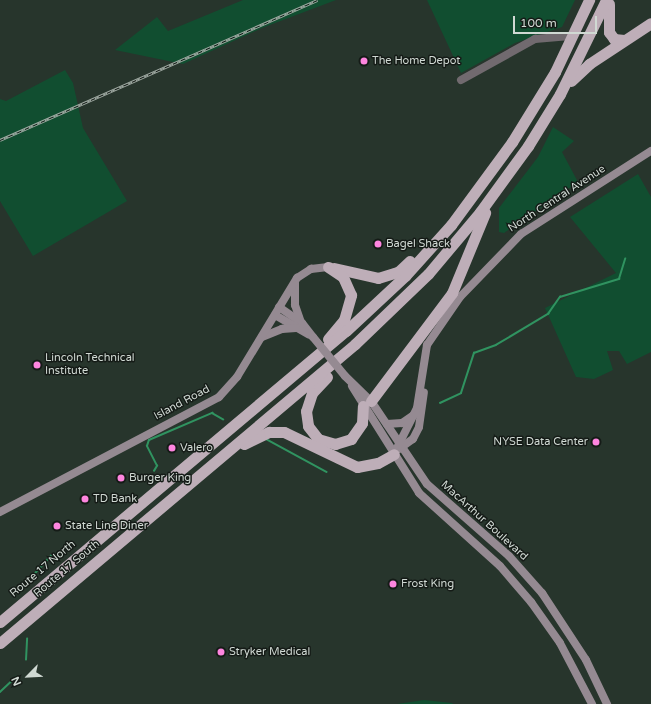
<!DOCTYPE html>
<style>
body{margin:0}
#map{position:relative;width:651px;height:704px;overflow:hidden;background:#27352c;font-family:"Varela Round",sans-serif}
div>[style]{position:absolute}
[style*='--x']{left:calc(var(--x)*1px);top:calc(var(--y)*1px);width:calc(var(--w)*1px);rotate:calc(var(--a)*1deg)}
.green>*{inset:0;background:#114e30}
.stream>*{height:1.5px;margin:-0.75px;padding:0 0.75px;transform-origin:0.75px;border-radius:0.75px;background:#309360}
.tertiary>*{height:8px;margin:-4px;padding:0 4px;transform-origin:4px;border-radius:4px;background:#716a6f}
.secondary>*{height:8px;margin:-4px;padding:0 4px;transform-origin:4px;border-radius:4px;background:#958a92}
.trunk>*{height:11px;margin:-5.5px;padding:0 5.5px;transform-origin:5.5px;border-radius:5.5px;background:#beaeb8}
.rail>*{height:3px;margin-top:-1.5px;transform-origin:0;background:repeating-linear-gradient(90deg,#151b17 0 4.5px,#a0aaa3 0 9px);box-sizing:border-box;border-block:1px solid #a0aaa3}
.secondary-bridge>*{height:8px;margin:-4px;padding:0 4px;transform-origin:4px;border-radius:4px;background:#958a92}
.dots>*{width:11px;height:11px;translate:-50% -50%;box-sizing:border-box;border:2px solid #151b17;border-radius:50%}
span{translate:-50% -50%;white-space:nowrap;text-align:center;line-height:1.15;-webkit-text-stroke:3px #151b17;paint-order:stroke}
.poi-label{font-size:11px;color:#d0d9d3}
.left{translate:0 -50%;text-align:left}
.right{translate:-100% -50%;text-align:right}
.street-label{font-size:11px;color:#d0d9d3}
.north{position:absolute;left:8px;top:656px;width:40px;height:40px;-webkit-text-stroke:3px #151b17;paint-order:stroke;rotate:246deg;font-size:11px;font-weight:700;line-height:16px;text-align:center;color:#d0d9d3}
.north::after{content:'';display:block;margin:auto;width:14px;height:18px;background:#d0d9d3;clip-path:polygon(50% 0,100% 100%,50% 72%,0 100%)}
.scale{position:absolute;left:513px;top:16px;width:84px;height:18px;box-sizing:border-box;border:2px solid #d0d9d3;border-top:0;padding-left:5px;font-size:12px;line-height:14px;white-space:nowrap;color:#d0d9d3;-webkit-text-stroke:3px #151b17;paint-order:stroke}
</style>
<div id="map">
<div class="green">
<i style="clip-path:polygon(243px 0,336px 0,262px 28px,183px 64px,115px 50px,157px 17px,168px 31px)"></i>
<i style="clip-path:polygon(427px 0,575px 0,562px 27px,515px 43px,461px 73px)"></i>
<i style="clip-path:polygon(65px 70px,73px 83px,83px 128px,127px 201px,33px 256px,0 201px,0 99px,6px 101px)"></i>
<i style="clip-path:polygon(553px 127px,574px 141px,562px 152px,578px 182px,504px 233px,499px 232px,499px 208px,538px 157px)"></i>
<i style="clip-path:polygon(638px 174px,651px 197px,651px 352px,627px 364px,619px 351px,607px 351px,613px 370px,594px 379px,576px 377px,545px 308px,616px 273px,570px 217px)"></i>
<i style="clip-path:polygon(424px 700px,452px 703px,453px 704px,397px 704px)"></i>
</div>
<div class="stream">
<i style="--x:440;--y:403;--w:23;--a:-25"></i>
<i style="--x:461;--y:393;--w:42;--a:-72"></i>
<i style="--x:474;--y:353;--w:23;--a:-20"></i>
<i style="--x:496;--y:345;--w:61;--a:-30.8"></i>
<i style="--x:548;--y:314;--w:21;--a:-55"></i>
<i style="--x:560;--y:297;--w:62;--a:-17"></i>
<i style="--x:619;--y:279;--w:21;--a:-73"></i>
<i style="--x:266;--y:439;--w:69;--a:28.4"></i>
<i style="--x:154;--y:471;--w:6;--a:-59"></i>
<i style="--x:157;--y:466;--w:22;--a:-117"></i>
<i style="--x:147;--y:446;--w:6;--a:-72"></i>
<i style="--x:149;--y:440;--w:69;--a:-23.2"></i>
<i style="--x:212;--y:413;--w:13;--a:29"></i>
<i style="--x:30;--y:579;--w:31;--a:-48"></i>
<i style="--x:26;--y:660;--w:21;--a:-87"></i>
<i style="--x:0;--y:692;--w:22;--a:-43"></i>
</div>
<div class="tertiary">
<i style="--x:461;--y:80;--w:85;--a:-29"></i>
<i style="--x:535;--y:39;--w:38;--a:-5"></i>
</div>
<div class="secondary">
<i style="--x:295;--y:283;--w:22;--a:90"></i>
<i style="--x:295;--y:305;--w:18;--a:71"></i>
<i style="--x:279;--y:307;--w:28;--a:35"></i>
<i style="--x:302;--y:323;--w:18;--a:52"></i>
<i style="--x:275;--y:315;--w:39;--a:30"></i>
<i style="--x:262;--y:337;--w:22;--a:-22"></i>
<i style="--x:282;--y:329;--w:14;--a:-4"></i>
<i style="--x:345;--y:376;--w:36;--a:44"></i>
<i style="--x:371;--y:401;--w:100;--a:56"></i>
<i style="--x:427;--y:484;--w:109;--a:41.3"></i>
<i style="--x:509;--y:556;--w:50;--a:48.3"></i>
<i style="--x:542;--y:593;--w:80;--a:56.7"></i>
<i style="--x:586;--y:660;--w:49;--a:64.5"></i>
<i style="--x:352;--y:386;--w:126;--a:57.9"></i>
<i style="--x:419;--y:493;--w:109;--a:42"></i>
<i style="--x:500;--y:566;--w:48;--a:49.3"></i>
<i style="--x:531;--y:602;--w:50;--a:54.7"></i>
<i style="--x:560;--y:643;--w:69;--a:62.3"></i>
<i style="--x:387;--y:424;--w:15;--a:-4"></i>
<i style="--x:402;--y:423;--w:14;--a:-34"></i>
<i style="--x:399;--y:449;--w:17;--a:-36"></i>
<i style="--x:413;--y:439;--w:13;--a:-63"></i>
<i style="--x:419;--y:427;--w:35;--a:-82"></i>
<i style="--x:394;--y:454;--w:51;--a:-63.4"></i>
<i style="--x:417;--y:408;--w:64;--a:-81"></i>
<i style="--x:427;--y:345;--w:58;--a:-55.5"></i>
<i style="--x:460;--y:297;--w:88;--a:-45.9"></i>
<i style="--x:521;--y:234;--w:154;--a:-32.6"></i>
<i style="--x:0;--y:512;--w:247;--a:-27.7"></i>
<i style="--x:219;--y:397;--w:27;--a:-48"></i>
<i style="--x:237;--y:377;--w:116;--a:-58.8"></i>
<i style="--x:297;--y:278;--w:17;--a:-33"></i>
<i style="--x:311;--y:269;--w:17;--a:-7"></i>
</div>
<div class="trunk">
<i style="--x:609;--y:4;--w:28;--a:90"></i>
<i style="--x:609;--y:32;--w:9;--a:54"></i>
<i style="--x:614;--y:39;--w:10;--a:6"></i>
<i style="--x:571;--y:81;--w:25;--a:-43"></i>
<i style="--x:589;--y:64;--w:74;--a:-33.5"></i>
<i style="--x:334;--y:268;--w:45;--a:12.8"></i>
<i style="--x:378;--y:278;--w:21;--a:-17"></i>
<i style="--x:398;--y:272;--w:16;--a:-43"></i>
<i style="--x:328;--y:339;--w:25;--a:-50"></i>
<i style="--x:344;--y:320;--w:26;--a:-74"></i>
<i style="--x:351;--y:295;--w:20;--a:-114"></i>
<i style="--x:343;--y:277;--w:18;--a:-146"></i>
<i style="--x:327;--y:377;--w:22;--a:133"></i>
<i style="--x:312;--y:393;--w:19;--a:108"></i>
<i style="--x:306;--y:411;--w:15;--a:82"></i>
<i style="--x:308;--y:426;--w:16;--a:52"></i>
<i style="--x:318;--y:439;--w:18;--a:16"></i>
<i style="--x:335;--y:444;--w:17;--a:-17"></i>
<i style="--x:351;--y:439;--w:19;--a:-55"></i>
<i style="--x:362;--y:423;--w:17;--a:-87"></i>
<i style="--x:371;--y:401;--w:135;--a:-53.1"></i>
<i style="--x:452;--y:293;--w:87;--a:-67.6"></i>
<i style="--x:244;--y:444;--w:28;--a:-26"></i>
<i style="--x:269;--y:432;--w:15;--a:0"></i>
<i style="--x:284;--y:432;--w:81;--a:25.6"></i>
<i style="--x:357;--y:467;--w:21;--a:-11"></i>
<i style="--x:378;--y:463;--w:18;--a:-29"></i>
<i style="--x:0;--y:622;--w:452;--a:-40.1"></i>
<i style="--x:346;--y:331;--w:81;--a:-43"></i>
<i style="--x:405;--y:276;--w:69;--a:-48"></i>
<i style="--x:451;--y:225;--w:103;--a:-53.7"></i>
<i style="--x:512;--y:142;--w:82;--a:-58.4"></i>
<i style="--x:555;--y:72;--w:80;--a:-64.7"></i>
<i style="--x:0;--y:643;--w:464;--a:-40.1"></i>
<i style="--x:355;--y:344;--w:101;--a:-43.8"></i>
<i style="--x:428;--y:274;--w:81;--a:-50"></i>
<i style="--x:480;--y:212;--w:82;--a:-54"></i>
<i style="--x:528;--y:146;--w:61;--a:-58.4"></i>
<i style="--x:560;--y:94;--w:105;--a:-63.9"></i>
</div>
<div class="rail">
<i style="--x:0;--y:140;--w:347;--a:-23.8"></i>
</div>
<div class="secondary-bridge">
<i style="--x:313;--y:337;--w:50;--a:50.6"></i>
</div>
<div class="dots">
<i style="left:364px;top:61px;background:#fe85df"></i>
<i style="left:378px;top:244px;background:#fe85df"></i>
<i style="left:37px;top:365px;background:#fe85df"></i>
<i style="left:596px;top:442px;background:#fe85df"></i>
<i style="left:172px;top:448px;background:#fe85df"></i>
<i style="left:121px;top:478px;background:#fe85df"></i>
<i style="left:85px;top:499px;background:#fe85df"></i>
<i style="left:57px;top:526px;background:#fe85df"></i>
<i style="left:393px;top:584px;background:#fe85df"></i>
<i style="left:221px;top:652px;background:#fe85df"></i>
</div>
<div class="poi-label">
<span class="left" style="left:372px;top:61px">The Home Depot</span>
<span class="left" style="left:386px;top:244px">Bagel Shack</span>
<span class="left" style="left:45px;top:365px">Lincoln Technical<br>Institute</span>
<span class="right" style="left:588px;top:442px">NYSE Data Center</span>
<span class="left" style="left:180px;top:448px">Valero</span>
<span class="left" style="left:129px;top:478px">Burger King</span>
<span class="left" style="left:93px;top:499px">TD Bank</span>
<span class="left" style="left:65px;top:526px">State Line Diner</span>
<span class="left" style="left:401px;top:584px">Frost King</span>
<span class="left" style="left:229px;top:652px">Stryker Medical</span>
</div>
<div class="street-label">
<span style="left:557px;top:199px;rotate:-33deg">North Central Avenue</span>
<span style="left:182px;top:403px;rotate:-28deg">Island Road</span>
<span style="left:484px;top:521px;rotate:42deg">MacArthur Boulevard</span>
<span style="left:43px;top:569px;rotate:-40deg">Route 17 North</span>
<span style="left:67px;top:569px;rotate:-40deg">Route 17 South</span>
</div>
<div class="north">N</div>
<div class="scale">100 m</div>
</div>
